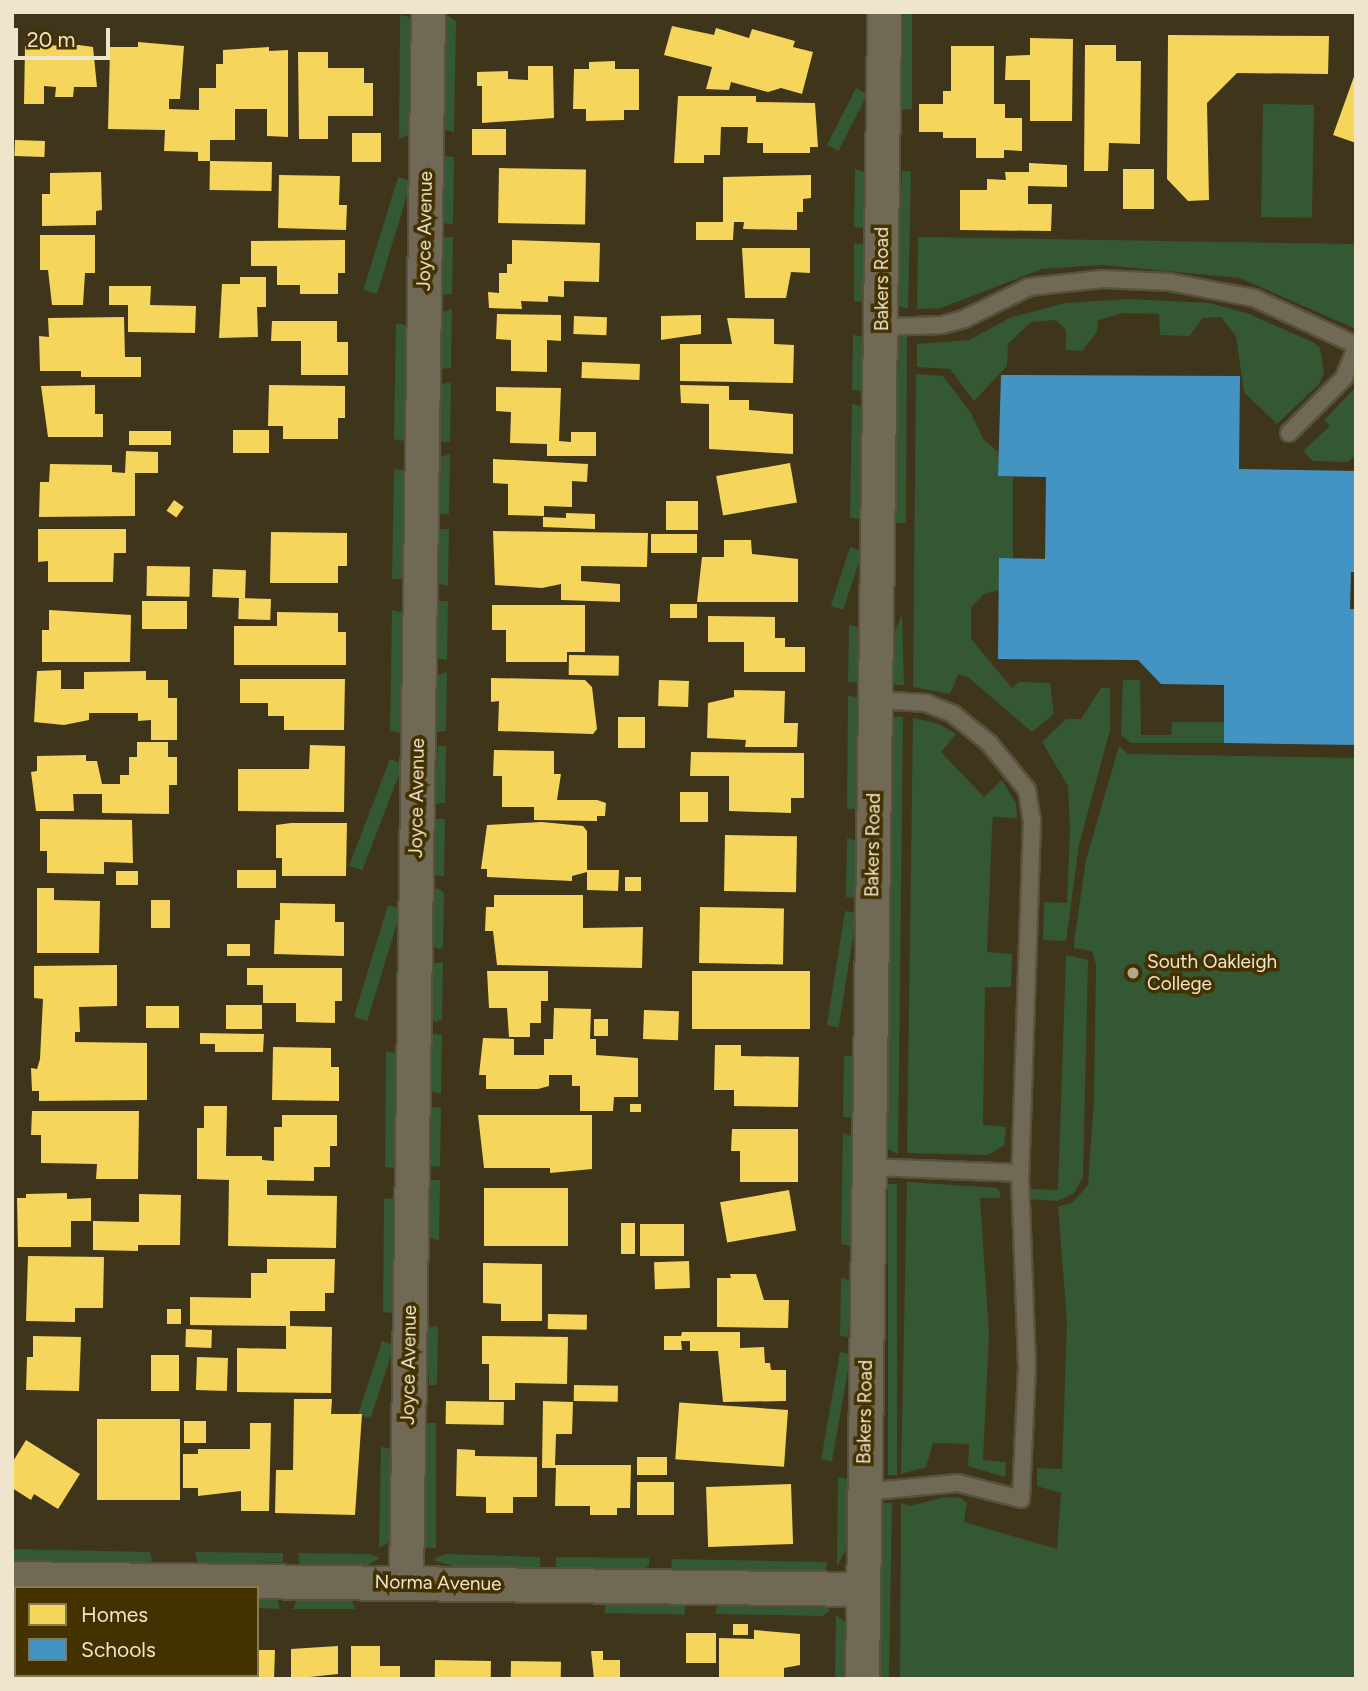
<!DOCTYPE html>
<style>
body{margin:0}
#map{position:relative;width:1368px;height:1691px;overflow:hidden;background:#3f351a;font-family:Figtree,sans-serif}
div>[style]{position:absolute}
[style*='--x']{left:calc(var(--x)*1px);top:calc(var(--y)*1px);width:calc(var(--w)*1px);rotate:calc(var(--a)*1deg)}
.green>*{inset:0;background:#345834;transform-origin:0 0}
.homes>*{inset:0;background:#f6d55c;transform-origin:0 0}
.schools>*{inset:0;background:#4393c3}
.roads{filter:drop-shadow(2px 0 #58513c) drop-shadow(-2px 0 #58513c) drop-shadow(0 2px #58513c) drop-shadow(0 -2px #58513c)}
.lane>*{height:16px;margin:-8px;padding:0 8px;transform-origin:8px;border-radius:8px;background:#706956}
.street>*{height:33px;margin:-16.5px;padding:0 16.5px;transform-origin:16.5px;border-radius:16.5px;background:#706956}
.dots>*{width:19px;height:19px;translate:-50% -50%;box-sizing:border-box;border:4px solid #433100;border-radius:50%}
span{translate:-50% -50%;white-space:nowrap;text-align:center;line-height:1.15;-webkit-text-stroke:7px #433100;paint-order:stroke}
.street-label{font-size:19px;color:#efe5cc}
.poi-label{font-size:19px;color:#efe5cc}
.left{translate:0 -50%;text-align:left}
.frame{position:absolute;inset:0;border:14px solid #efe5cc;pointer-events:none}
.legend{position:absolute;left:14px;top:1586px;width:245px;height:91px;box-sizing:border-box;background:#433100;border:2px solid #887952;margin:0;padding:9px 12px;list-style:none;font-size:21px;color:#efe5cc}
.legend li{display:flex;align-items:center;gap:14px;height:35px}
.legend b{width:35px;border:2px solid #887952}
.scale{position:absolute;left:14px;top:28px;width:96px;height:32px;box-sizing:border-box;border:4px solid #efe5cc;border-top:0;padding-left:9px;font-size:21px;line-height:24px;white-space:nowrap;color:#efe5cc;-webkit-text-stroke:5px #433100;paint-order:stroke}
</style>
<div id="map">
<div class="green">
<i style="clip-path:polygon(912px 12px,912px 109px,903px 110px,899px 105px,900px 30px,903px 15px)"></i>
<i style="clip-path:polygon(400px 15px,409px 17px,412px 25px,412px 134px,399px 139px)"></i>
<i style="clip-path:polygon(447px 15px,456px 21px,454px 132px,442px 129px)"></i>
<i style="left:856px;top:88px;width:13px;height:64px;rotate:27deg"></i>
<i style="left:1263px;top:104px;width:51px;height:113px;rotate:1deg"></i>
<i style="clip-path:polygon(446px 156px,454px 157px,453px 224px,441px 223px,442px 159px)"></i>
<i style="clip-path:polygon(855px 169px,867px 173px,864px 228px,854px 227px)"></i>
<i style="clip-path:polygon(902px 171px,911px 171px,908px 309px,896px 305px)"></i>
<i style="left:398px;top:177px;width:14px;height:118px;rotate:17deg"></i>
<i style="clip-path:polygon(445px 237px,453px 237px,452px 294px,444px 295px,440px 293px,441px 240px)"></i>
<i style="clip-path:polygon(918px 237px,1356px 244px,1356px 329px,1240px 278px,1102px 265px,1042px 269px,941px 308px,917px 309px)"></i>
<i style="clip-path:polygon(854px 243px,866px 245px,862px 302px,854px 301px)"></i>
<i style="clip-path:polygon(1128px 299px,1209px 303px,1249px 314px,1314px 343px,1320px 348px,1324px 373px,1319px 384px,1277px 424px,1244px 392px,1236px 336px,1221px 317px,1203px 318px,1189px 336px,1160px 335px,1159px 314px,1123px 313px,1098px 320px,1097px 332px,1082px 351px,1066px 350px,1066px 330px,1056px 320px,1031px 322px,1008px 344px,1007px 366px,974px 401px,950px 369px,917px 367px,917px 344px,969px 340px,1012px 317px,1066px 303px)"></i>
<i style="clip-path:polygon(452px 309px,451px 368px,442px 369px,439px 313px)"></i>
<i style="clip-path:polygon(396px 323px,409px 326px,407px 437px,403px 441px,394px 439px)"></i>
<i style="clip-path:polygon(853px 334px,865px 338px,861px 391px,852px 390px)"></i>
<i style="clip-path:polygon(899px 335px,907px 335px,906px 523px,894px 523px)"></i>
<i style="clip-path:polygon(916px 374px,943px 376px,971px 413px,983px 439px,998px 452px,998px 476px,1013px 477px,1013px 558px,999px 559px,999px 590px,984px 594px,971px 607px,971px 639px,1012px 688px,1019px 682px,1050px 683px,1054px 714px,1032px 732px,968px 677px,958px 674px,950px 694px,913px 687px)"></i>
<i style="clip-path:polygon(451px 382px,450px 442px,441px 442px,438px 385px)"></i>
<i style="clip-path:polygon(1356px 387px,1356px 455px,1348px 462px,1313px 461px,1303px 451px,1330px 426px,1324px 420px)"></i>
<i style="clip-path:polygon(852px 404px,864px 407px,860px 519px,850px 518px)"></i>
<i style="clip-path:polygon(450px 454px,449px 514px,441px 514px,437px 512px,438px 458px)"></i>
<i style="clip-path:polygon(394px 469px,407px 471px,405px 576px,401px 579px,392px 579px)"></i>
<i style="clip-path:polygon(440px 529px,449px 529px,448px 586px,436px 583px)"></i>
<i style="left:850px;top:547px;width:13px;height:62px;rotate:18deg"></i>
<i style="clip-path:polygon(439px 601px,448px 601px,447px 660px,435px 658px)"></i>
<i style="clip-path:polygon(392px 610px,405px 613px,403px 729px,400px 733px,390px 731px)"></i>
<i style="clip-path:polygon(902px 614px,904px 685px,896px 685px,892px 682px,892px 639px)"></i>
<i style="clip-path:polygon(849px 625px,861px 628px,857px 682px,848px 682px)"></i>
<i style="clip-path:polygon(447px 672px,446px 731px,438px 732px,434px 730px,435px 676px)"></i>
<i style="clip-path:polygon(1123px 680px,1140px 680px,1141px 735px,1171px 735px,1172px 722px,1224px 722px,1224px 743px,1131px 743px,1121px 735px)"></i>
<i style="clip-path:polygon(1101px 688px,1110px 688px,1110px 730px,1079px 845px,1066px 941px,1043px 940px,1044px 902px,1067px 903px,1070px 828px,1068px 786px,1042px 742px,1066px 719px,1081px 719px)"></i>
<i style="clip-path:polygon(848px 695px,860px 699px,856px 809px,847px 809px)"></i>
<i style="clip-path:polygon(895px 717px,903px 717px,898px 1154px,886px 1148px,891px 722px)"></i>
<i style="clip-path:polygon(913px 718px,939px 724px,956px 734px,941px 752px,984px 797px,1002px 780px,1016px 804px,1017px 818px,993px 817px,992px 829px,987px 952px,1012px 954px,1011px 987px,985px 987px,983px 1125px,1006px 1127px,1004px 1146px,987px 1155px,907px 1153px)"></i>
<i style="clip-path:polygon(438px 746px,446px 746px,445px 803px,433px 804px)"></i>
<i style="clip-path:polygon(1119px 746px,1128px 754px,1356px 758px,1356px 1679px,900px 1679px,901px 1503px,910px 1506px,945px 1497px,961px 1498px,967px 1503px,964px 1522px,1057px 1549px,1061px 1493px,1037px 1486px,1037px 1468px,1062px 1469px,1067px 1321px,1058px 1207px,1073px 1202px,1088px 1185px,1094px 1099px,1096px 964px,1092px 951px,1074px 948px,1074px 942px,1086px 860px)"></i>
<i style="left:390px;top:759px;width:14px;height:114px;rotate:21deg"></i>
<i style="clip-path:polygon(436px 819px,445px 819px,444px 876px,432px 875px)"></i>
<i style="clip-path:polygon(847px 838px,858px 841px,855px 898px,846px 897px)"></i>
<i style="clip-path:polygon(437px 888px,444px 893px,443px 947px,438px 949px,432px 945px,432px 891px)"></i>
<i style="left:388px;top:905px;width:14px;height:117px;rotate:17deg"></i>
<i style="left:845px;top:911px;width:12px;height:116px;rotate:9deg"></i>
<i style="clip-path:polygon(1066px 955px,1088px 960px,1083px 1177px,1074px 1193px,1057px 1201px,1027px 1199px,1029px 1189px,1058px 1190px)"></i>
<i style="clip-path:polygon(443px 962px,442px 1019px,436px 1022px,431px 1019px,431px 964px)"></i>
<i style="clip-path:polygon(435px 1034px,442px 1035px,441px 1094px,430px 1091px,430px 1036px)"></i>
<i style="clip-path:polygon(386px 1051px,399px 1054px,394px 1168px,385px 1167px)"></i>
<i style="clip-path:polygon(844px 1056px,855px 1056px,852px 1117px,843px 1117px)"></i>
<i style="clip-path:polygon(441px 1107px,440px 1166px,434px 1167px,429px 1165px,429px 1108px)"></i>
<i style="clip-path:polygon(843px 1133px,854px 1137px,850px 1246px,841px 1244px)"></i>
<i style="clip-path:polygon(431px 1180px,440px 1180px,439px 1241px,428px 1237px)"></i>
<i style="clip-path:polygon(907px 1182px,997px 1188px,1001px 1194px,999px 1198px,980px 1198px,989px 1333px,983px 1460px,1006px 1462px,1005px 1477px,968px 1466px,969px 1444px,933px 1443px,926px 1467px,901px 1474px)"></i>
<i style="left:888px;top:1184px;width:9px;height:291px"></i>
<i style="clip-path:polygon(393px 1198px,396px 1202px,392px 1313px,383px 1312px,384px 1199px)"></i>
<i style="clip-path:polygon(841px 1278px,852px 1281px,848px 1337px,840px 1336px)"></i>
<i style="clip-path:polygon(438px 1326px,437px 1385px,429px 1385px,426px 1328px)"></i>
<i style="left:382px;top:1341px;width:13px;height:77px;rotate:18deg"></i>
<i style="left:840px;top:1352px;width:11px;height:109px;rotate:10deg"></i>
<i style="left:436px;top:1423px;width:125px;height:11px;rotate:90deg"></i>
<i style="clip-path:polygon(381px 1446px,393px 1450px,390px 1542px,379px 1548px)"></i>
<i style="clip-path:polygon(838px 1477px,850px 1479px,849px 1544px,837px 1566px)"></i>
<i style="left:892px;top:1503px;width:176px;height:13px;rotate:91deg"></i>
<i style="clip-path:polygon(12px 1549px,150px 1552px,152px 1560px,149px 1564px,12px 1562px)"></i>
<i style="clip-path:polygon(195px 1552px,283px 1553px,283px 1562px,198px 1565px)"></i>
<i style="clip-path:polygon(298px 1553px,369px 1554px,380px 1558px,368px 1565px,300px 1566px)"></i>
<i style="clip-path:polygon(445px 1554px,540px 1557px,540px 1569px,461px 1568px,432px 1560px)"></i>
<i style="clip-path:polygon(556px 1557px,649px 1558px,649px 1565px,644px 1570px,556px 1569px)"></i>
<i style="clip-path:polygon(671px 1559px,827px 1562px,825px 1572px,815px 1573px,672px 1571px)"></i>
<i style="clip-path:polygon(257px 1597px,276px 1597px,280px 1609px,257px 1608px)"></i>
<i style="clip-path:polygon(298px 1597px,351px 1598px,355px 1609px,293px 1609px)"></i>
<i style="left:605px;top:1601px;width:80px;height:12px;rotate:1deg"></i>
<i style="clip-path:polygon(718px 1603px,824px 1604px,830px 1610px,823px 1616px,715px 1614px)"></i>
<i style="clip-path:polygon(836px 1615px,845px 1622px,847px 1679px,835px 1679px)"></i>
</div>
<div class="homes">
<i style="clip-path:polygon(672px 26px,714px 35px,716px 28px,749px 38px,752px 29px,795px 41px,793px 47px,813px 52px,802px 94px,781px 88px,768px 92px,731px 82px,729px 90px,706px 89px,712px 67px,664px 55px)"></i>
<i style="clip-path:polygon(1168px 35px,1329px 36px,1328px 74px,1237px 73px,1207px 103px,1209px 200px,1188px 201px,1167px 179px)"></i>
<i style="clip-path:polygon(1030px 38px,1073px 39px,1072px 121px,1030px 121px,1030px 80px,1005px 80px,1006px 56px,1030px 55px)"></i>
<i style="clip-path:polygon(138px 42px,184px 46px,180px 99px,169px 99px,169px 109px,199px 110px,199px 88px,216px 88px,216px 64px,223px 64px,223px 50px,269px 47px,269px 51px,288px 50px,288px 137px,267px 136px,267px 109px,235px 109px,235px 140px,210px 140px,210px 161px,198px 161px,198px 152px,164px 151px,165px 130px,108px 129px,110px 47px,138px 47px)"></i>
<i style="clip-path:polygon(79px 45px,93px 47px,97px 87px,74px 87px,73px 97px,55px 97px,56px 87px,44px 86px,44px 104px,24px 104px,25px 46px)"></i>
<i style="clip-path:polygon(1085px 45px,1116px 45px,1116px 61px,1141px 61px,1140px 144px,1109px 143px,1108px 171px,1084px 171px)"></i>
<i style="clip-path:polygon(951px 46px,994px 46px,994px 104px,1005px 104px,1005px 118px,1022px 118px,1022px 151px,1004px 150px,1004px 158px,976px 158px,976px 138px,943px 138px,943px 132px,919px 132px,919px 104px,943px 104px,943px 91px,951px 91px)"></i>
<i style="clip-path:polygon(298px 52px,328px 52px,328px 68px,364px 68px,364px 83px,373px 83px,373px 116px,328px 116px,328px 139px,299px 139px)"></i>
<i style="clip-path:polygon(615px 61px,615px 69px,639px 69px,639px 110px,624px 110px,624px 120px,586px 121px,586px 109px,573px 109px,574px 69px,589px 69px,589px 62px)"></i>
<i style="clip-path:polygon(528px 66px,553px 66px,554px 118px,482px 123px,482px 86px,477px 86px,477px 72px,508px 71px,508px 79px,528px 80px)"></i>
<i style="clip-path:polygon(1356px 71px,1356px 143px,1333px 135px)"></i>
<i style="clip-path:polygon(678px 96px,756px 96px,756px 102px,815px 103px,818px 147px,810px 147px,810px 153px,763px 153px,763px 143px,747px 143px,748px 127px,721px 127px,720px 155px,704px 155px,704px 163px,674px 163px)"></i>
<i style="left:472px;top:129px;width:34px;height:26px"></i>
<i style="left:352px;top:133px;width:29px;height:29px"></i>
<i style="left:15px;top:140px;width:30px;height:16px;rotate:2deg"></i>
<i style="left:210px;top:161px;width:62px;height:29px;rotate:1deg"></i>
<i style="clip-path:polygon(1029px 163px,1067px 165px,1067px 187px,1028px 186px,1028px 204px,1052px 204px,1051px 231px,960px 230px,960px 190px,987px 190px,987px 179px,1006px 180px,1005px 172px,1029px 172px)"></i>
<i style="left:499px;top:168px;width:87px;height:55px;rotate:1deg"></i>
<i style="left:1123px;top:169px;width:31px;height:40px"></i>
<i style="clip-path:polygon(101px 172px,102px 210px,96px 211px,96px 225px,42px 226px,42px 194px,50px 194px,50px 173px)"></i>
<i style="clip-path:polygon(279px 175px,340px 176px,339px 205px,347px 205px,346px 230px,278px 228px)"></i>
<i style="clip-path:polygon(811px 175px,811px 198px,803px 199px,803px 212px,797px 212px,797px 230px,743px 229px,744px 222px,734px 222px,733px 240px,696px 240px,696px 222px,723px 222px,723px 177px)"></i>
<i style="clip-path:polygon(40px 235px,95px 235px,95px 273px,85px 273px,83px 305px,52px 305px,48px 270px,40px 270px)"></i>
<i style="clip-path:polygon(345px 240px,345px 273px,338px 273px,338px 294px,300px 294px,300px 285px,277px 285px,277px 266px,251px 266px,251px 241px)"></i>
<i style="clip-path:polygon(512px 240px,600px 243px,599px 282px,564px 281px,564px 297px,548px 296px,548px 302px,521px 301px,522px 309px,489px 308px,488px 292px,499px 293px,499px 273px,507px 273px,507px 264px,512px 264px)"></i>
<i style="clip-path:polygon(742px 248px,810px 248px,810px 273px,791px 272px,786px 298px,745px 298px)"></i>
<i style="clip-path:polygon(240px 277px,266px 277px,266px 307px,257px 307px,258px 337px,219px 338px,222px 284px,240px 284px)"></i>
<i style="clip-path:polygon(109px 286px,151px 286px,150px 305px,196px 306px,195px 333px,128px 332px,128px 305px,109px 305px)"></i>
<i style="clip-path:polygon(497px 314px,561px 315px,561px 341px,547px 340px,547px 372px,511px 371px,511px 340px,496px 339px)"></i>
<i style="clip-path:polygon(701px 315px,701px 334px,661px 340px,661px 316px)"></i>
<i style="left:574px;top:316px;width:33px;height:18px;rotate:2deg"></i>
<i style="clip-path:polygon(124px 317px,125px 357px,141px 357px,141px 377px,81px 377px,81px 371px,40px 371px,39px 336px,49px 337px,48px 318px)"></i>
<i style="clip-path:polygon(727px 318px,774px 319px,774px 344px,794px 345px,793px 383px,680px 381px,680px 344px,732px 344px)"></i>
<i style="clip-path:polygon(272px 321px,337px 321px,337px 342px,348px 342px,348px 375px,301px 375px,301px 341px,271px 341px)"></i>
<i style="left:582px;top:362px;width:58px;height:16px;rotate:2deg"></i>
<i style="clip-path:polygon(95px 385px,95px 414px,103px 414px,103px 437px,48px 437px,41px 386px)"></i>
<i style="clip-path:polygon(269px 385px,345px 386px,345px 418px,338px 418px,338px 439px,283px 439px,283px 426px,268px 426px)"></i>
<i style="clip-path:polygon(680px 385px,729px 386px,729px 400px,749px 400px,749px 410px,793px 414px,793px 454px,709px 449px,709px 404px,681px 403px)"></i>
<i style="clip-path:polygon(496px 387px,561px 388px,559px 441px,571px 442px,571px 432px,596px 432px,596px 456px,547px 456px,547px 444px,510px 443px,511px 412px,496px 411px)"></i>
<i style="left:233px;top:430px;width:36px;height:23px"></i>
<i style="left:129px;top:431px;width:42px;height:14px"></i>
<i style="clip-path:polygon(126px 451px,158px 452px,158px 473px,135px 473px,135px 516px,39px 517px,40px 482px,49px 482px,50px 464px,112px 465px,112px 472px,125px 473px)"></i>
<i style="clip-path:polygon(493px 459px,588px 464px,587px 482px,572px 481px,572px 507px,544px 506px,544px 516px,508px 515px,508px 484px,493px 483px)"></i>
<i style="left:790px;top:463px;width:40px;height:75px;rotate:80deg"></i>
<i style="left:174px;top:500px;width:12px;height:13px;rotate:35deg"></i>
<i style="left:666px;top:501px;width:32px;height:29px"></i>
<i style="clip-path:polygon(566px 513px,595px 514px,595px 529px,543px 527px,543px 517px,566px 518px)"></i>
<i style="clip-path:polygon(38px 529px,126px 529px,126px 553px,114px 553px,113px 582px,48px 582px,48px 561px,38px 562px)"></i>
<i style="clip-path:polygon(493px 531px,648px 533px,647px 567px,581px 566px,581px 581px,620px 584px,620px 602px,561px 600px,561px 584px,542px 588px,495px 585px)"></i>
<i style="clip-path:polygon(271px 532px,347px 533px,347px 566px,338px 566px,338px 583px,270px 583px)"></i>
<i style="left:651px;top:534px;width:46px;height:19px"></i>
<i style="clip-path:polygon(724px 540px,751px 540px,752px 554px,798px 559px,798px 602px,697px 602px,702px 557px,724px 557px)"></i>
<i style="left:147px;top:566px;width:43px;height:30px;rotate:1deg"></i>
<i style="left:213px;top:569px;width:33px;height:28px;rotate:2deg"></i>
<i style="left:239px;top:598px;width:32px;height:21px;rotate:2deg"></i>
<i style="left:142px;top:601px;width:45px;height:28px"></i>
<i style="left:670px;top:604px;width:27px;height:14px"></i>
<i style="clip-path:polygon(492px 605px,585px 605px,585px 652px,567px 652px,567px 662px,506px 662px,506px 630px,492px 630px)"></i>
<i style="clip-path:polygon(49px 610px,131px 615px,130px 662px,42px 662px,42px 630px,49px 630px)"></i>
<i style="clip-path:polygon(277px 612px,338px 613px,338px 632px,346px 632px,346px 665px,234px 665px,234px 626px,277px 626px)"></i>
<i style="clip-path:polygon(708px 616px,775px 617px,775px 638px,785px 638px,785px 647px,805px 647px,805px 672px,744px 672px,744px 642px,708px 642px)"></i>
<i style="left:569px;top:655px;width:50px;height:20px;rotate:1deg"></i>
<i style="clip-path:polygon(61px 670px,61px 689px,84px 689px,84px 672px,146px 671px,146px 680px,168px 680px,168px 698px,177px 698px,177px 740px,151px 740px,151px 720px,138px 721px,138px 713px,89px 713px,89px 720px,64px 725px,34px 722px,37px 671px)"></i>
<i style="clip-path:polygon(491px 678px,585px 680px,592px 687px,597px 729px,593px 734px,498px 731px,499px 701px,491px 702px)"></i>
<i style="clip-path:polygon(240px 679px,345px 679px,344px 730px,284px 730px,284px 716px,268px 716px,268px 703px,240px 703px)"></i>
<i style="left:659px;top:680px;width:30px;height:26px;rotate:2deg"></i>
<i style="clip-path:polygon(734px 690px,785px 691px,784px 723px,798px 723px,797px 747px,745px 747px,746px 740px,707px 738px,708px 703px,734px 697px)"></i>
<i style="left:618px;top:717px;width:27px;height:31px"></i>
<i style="clip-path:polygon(137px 742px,168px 742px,168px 757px,177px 757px,177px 785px,169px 785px,169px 814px,102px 813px,102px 794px,73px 794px,74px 811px,36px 811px,31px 772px,37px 771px,37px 756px,86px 755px,86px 761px,97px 761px,102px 784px,120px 784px,120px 775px,129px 775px,129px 757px,137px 757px)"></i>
<i style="clip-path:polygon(310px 745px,345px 746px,344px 812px,238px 811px,238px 769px,309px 769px)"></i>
<i style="clip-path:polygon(494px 750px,554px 751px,554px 774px,561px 774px,557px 800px,597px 800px,606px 803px,605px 816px,597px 816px,597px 821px,534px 820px,534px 807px,502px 807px,502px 776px,493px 776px)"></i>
<i style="clip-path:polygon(691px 752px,804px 753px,804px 798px,791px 798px,791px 813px,729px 811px,729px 776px,690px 776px)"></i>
<i style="left:680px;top:792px;width:28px;height:30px"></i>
<i style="clip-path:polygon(40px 819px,132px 820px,133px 863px,104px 862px,104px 874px,47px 873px,47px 851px,40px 851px)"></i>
<i style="clip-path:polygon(542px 822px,583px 826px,587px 831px,587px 870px,619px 870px,618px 891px,587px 890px,587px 872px,572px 876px,572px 881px,487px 877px,487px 869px,481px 869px,487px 825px)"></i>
<i style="clip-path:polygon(291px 823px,347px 823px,346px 876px,282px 876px,282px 858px,276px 858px,276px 825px)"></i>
<i style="left:725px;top:835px;width:72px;height:56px;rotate:1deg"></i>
<i style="left:237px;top:870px;width:39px;height:18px"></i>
<i style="left:116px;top:871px;width:22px;height:14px"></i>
<i style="left:625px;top:877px;width:16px;height:14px"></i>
<i style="clip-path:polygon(37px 888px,54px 888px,54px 900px,100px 901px,99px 953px,37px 953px)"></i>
<i style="clip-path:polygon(494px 895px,583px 895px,583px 928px,643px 927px,642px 968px,497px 965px,493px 931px,485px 931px,486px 907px,494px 907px)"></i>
<i style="left:151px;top:900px;width:19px;height:28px"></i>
<i style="clip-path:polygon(280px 903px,335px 904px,335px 922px,344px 922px,344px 956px,274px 954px,275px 920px,280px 920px)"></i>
<i style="left:700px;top:907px;width:84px;height:56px;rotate:1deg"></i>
<i style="left:227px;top:944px;width:23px;height:12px"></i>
<i style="clip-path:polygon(117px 965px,117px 1006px,79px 1007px,80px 1032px,75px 1032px,75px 1042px,147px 1043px,147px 1100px,39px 1101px,39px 1091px,32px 1091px,31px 1068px,37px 1069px,40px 1059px,43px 999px,34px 998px,34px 966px)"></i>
<i style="clip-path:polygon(247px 968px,342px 968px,342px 1001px,335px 1001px,335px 1023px,296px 1022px,296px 1003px,263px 1003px,263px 985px,247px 985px)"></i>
<i style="clip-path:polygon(487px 971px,548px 971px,548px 1001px,541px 1001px,541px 1023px,530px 1023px,530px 1037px,509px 1037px,507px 1008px,489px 1008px)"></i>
<i style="left:692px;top:971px;width:118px;height:58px"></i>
<i style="left:226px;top:1005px;width:36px;height:24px"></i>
<i style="left:179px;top:1006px;width:22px;height:33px;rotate:90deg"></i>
<i style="clip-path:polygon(554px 1008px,591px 1009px,590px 1039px,596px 1039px,596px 1055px,638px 1058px,638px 1097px,614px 1097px,613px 1111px,580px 1111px,580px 1086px,572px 1086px,572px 1075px,549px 1075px,549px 1086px,538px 1089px,486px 1089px,486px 1075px,479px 1075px,483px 1038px,514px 1039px,514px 1055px,544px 1055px,544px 1039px,553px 1039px)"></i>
<i style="left:644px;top:1010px;width:35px;height:29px;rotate:2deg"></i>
<i style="left:594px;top:1019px;width:14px;height:17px"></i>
<i style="clip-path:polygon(200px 1033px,264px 1034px,263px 1052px,215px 1052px,215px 1044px,200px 1044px)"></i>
<i style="clip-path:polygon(715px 1045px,741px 1045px,741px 1056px,799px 1057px,798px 1107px,734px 1106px,734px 1090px,714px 1090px)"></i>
<i style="clip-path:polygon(273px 1047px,331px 1048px,331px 1067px,339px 1067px,339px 1101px,272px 1100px)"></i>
<i style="left:630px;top:1104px;width:11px;height:8px"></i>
<i style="clip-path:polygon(204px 1106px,227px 1106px,226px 1156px,262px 1156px,262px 1160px,274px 1161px,274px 1127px,282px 1127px,282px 1115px,337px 1115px,337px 1146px,330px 1146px,330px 1167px,314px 1167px,314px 1181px,267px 1180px,267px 1195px,337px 1196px,336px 1248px,228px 1246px,229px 1180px,197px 1179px,197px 1128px,204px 1128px)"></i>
<i style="clip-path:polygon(32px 1111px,139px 1111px,138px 1179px,96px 1179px,97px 1164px,41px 1163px,41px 1135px,31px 1135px)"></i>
<i style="clip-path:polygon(478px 1115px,592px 1115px,592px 1169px,550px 1173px,550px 1168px,484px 1168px)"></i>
<i style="clip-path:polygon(732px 1129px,798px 1129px,798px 1182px,740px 1182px,740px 1151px,731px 1151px)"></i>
<i style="left:484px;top:1188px;width:84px;height:58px"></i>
<i style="left:789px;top:1190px;width:41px;height:70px;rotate:80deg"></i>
<i style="clip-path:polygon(67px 1193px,67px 1199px,91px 1198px,91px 1221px,71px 1221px,71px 1247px,18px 1247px,17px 1198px,26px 1198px,26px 1194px)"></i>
<i style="clip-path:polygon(139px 1194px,181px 1195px,180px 1245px,138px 1245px,138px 1251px,93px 1250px,93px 1221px,139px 1222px)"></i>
<i style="left:621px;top:1223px;width:14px;height:31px"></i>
<i style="left:640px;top:1224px;width:44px;height:32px"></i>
<i style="clip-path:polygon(28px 1256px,104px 1257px,103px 1308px,75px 1308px,75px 1322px,26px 1321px)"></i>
<i style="clip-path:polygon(267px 1259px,335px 1259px,334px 1293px,325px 1293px,325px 1311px,290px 1311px,290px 1326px,332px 1327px,331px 1393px,237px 1392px,237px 1348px,286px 1349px,286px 1326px,190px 1325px,190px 1297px,251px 1298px,251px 1273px,267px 1273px)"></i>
<i style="left:689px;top:1261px;width:27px;height:35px;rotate:88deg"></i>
<i style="clip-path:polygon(483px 1263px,542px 1264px,542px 1321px,501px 1321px,501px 1304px,483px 1303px)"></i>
<i style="clip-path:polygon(730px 1274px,756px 1274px,764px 1300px,789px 1300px,788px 1328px,717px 1327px,717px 1278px,731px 1278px)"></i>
<i style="left:167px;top:1309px;width:14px;height:15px"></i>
<i style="left:548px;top:1314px;width:39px;height:15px;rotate:1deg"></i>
<i style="left:186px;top:1329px;width:26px;height:18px;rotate:2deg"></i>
<i style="clip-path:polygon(682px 1332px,740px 1332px,740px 1348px,764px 1347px,765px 1363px,770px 1363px,771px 1370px,786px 1370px,786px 1401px,723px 1402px,718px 1351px,690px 1351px,690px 1341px,681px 1341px,682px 1350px,664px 1350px,664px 1336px,681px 1336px)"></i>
<i style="clip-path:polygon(33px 1336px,81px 1337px,79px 1391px,26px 1390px,27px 1357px,33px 1357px)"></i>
<i style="clip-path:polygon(482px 1336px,568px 1337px,567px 1384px,515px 1383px,515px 1400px,489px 1400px,489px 1364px,482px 1364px)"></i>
<i style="left:151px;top:1355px;width:28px;height:36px"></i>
<i style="left:197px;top:1357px;width:31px;height:33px;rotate:2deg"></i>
<i style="left:574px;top:1385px;width:44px;height:16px;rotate:1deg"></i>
<i style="clip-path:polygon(294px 1399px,332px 1399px,331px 1414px,362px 1414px,355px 1515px,275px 1513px,276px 1470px,293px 1470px)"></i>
<i style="left:446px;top:1401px;width:58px;height:23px;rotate:1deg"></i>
<i style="clip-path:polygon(543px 1401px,573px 1402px,572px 1434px,556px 1434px,555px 1465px,631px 1465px,630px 1508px,617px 1508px,617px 1515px,590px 1515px,590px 1506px,555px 1506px,556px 1468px,542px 1468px)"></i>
<i style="left:788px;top:1410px;width:57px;height:109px;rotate:94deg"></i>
<i style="left:97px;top:1419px;width:83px;height:81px"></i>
<i style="left:184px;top:1421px;width:22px;height:22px"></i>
<i style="clip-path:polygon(250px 1423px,271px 1423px,269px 1511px,241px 1511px,241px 1491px,198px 1496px,198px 1488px,183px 1488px,183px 1454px,198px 1454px,198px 1449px,250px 1449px)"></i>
<i style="clip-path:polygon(26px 1440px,80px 1474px,58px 1509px,34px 1494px,31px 1500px,12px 1488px,12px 1463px)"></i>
<i style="clip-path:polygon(457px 1449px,475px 1450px,475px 1456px,537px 1457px,537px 1497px,513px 1497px,513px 1513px,486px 1513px,486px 1497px,456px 1496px)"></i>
<i style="left:637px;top:1457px;width:30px;height:18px"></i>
<i style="left:674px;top:1482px;width:33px;height:37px;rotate:90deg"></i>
<i style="left:791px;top:1484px;width:60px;height:85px;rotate:88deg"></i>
<i style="left:733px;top:1624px;width:15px;height:11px"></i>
<i style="clip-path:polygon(754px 1630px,800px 1634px,800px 1665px,784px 1668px,784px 1679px,719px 1679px,719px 1638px,754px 1639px)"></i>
<i style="left:686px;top:1633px;width:30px;height:30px"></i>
<i style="clip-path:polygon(338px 1646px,338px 1674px,291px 1679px,291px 1649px)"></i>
<i style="clip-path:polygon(351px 1646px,380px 1646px,380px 1666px,400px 1666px,400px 1679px,351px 1679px)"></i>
<i style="clip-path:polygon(257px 1650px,275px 1650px,274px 1679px,218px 1679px,257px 1675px)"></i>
<i style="clip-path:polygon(591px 1651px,603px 1651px,603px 1660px,620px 1660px,620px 1679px,594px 1679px)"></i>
<i style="left:435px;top:1660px;width:56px;height:19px;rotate:1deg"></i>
<i style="left:511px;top:1661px;width:50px;height:18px;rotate:1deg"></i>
<i style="clip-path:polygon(12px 1667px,16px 1675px,132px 1679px,12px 1679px)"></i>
<i style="left:145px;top:1675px;width:54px;height:4px"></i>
</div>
<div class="schools">
<i style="clip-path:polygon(1001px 375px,1240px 376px,1239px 469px,1356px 471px,1356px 572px,1351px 572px,1350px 609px,1356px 609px,1356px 745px,1224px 743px,1224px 685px,1161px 684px,1138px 660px,998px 659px,999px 558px,1045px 559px,1046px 477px,998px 476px)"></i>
</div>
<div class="roads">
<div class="lane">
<i style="--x:882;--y:327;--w:60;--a:-1.9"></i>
<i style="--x:942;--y:325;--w:23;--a:-15"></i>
<i style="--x:964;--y:319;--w:72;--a:-26.2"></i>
<i style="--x:1029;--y:287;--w:74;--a:-6.2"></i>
<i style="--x:1103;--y:279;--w:66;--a:2.6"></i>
<i style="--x:1169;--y:282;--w:86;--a:10.7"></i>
<i style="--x:1254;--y:298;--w:112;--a:24.7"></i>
<i style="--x:1289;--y:433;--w:78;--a:-45"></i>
<i style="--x:1344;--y:378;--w:31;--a:-68"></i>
<i style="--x:875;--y:700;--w:51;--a:3.4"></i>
<i style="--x:926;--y:703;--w:29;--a:22"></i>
<i style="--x:953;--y:714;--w:46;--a:38.9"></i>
<i style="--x:989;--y:743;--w:60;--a:51"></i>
<i style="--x:1027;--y:790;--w:30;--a:81"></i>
<i style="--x:1032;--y:820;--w:353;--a:91.9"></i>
<i style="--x:864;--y:1492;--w:94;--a:-5.5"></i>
<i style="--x:958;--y:1483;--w:65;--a:14.3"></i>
<i style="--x:1021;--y:1499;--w:132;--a:-87.4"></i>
<i style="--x:1027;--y:1367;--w:194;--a:-92.1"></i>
<i style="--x:1020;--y:1173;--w:151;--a:-177.7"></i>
</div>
<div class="street">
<i style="--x:12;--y:1578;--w:851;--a:0.74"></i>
<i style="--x:406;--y:1583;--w:1571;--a:-89.2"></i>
<i style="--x:862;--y:1679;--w:1667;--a:-89.24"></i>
</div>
</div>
<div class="dots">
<i style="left:1133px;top:973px;background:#b1a78e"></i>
</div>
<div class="street-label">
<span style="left:425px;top:231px;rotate:-89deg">Joyce Avenue</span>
<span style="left:882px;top:279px;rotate:-90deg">Bakers Road</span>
<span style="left:417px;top:798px;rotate:-89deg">Joyce Avenue</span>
<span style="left:873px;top:845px;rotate:-89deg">Bakers Road</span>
<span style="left:409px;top:1365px;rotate:-89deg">Joyce Avenue</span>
<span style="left:865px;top:1412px;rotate:-89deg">Bakers Road</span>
<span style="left:438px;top:1583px;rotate:1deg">Norma Avenue</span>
</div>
<div class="poi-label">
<span class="left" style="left:1147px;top:973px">South Oakleigh<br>College</span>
</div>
<div class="frame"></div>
<ul class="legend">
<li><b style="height:19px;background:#f6d55c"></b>Homes</li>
<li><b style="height:19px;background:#4393c3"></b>Schools</li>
</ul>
<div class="scale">20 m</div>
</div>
